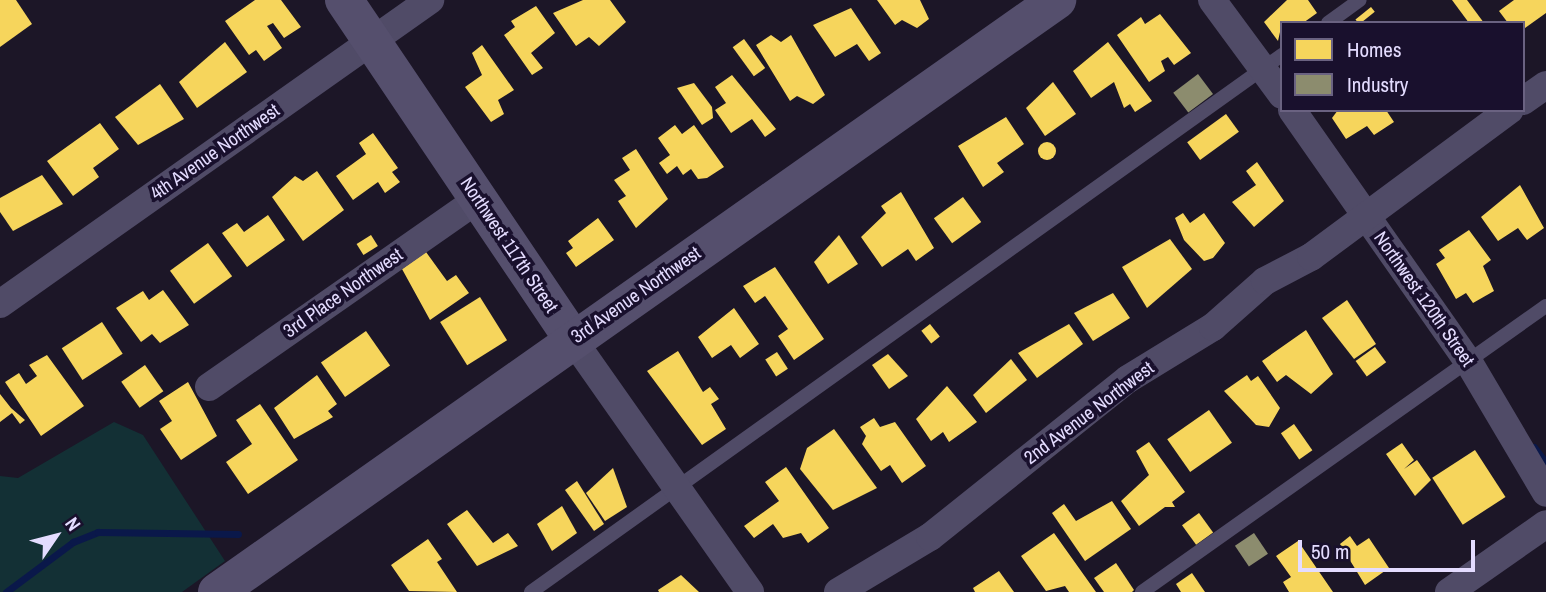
<!DOCTYPE html>
<style>
body{margin:0}
#map{position:relative;width:1546px;height:592px;overflow:hidden;background:#1c1627;font-family:"Archivo Narrow",sans-serif}
div>[style]{position:absolute}
[style*='--x']{left:calc(var(--x)*1px);top:calc(var(--y)*1px);width:calc(var(--w)*1px);rotate:calc(var(--a)*1deg)}
.green>*{inset:0;background:#133035}
.homes>*{inset:0;background:#f6d55c;transform-origin:0 0}
.round{border-radius:50%}
.industry>*{inset:0;background:#8c8c6e;transform-origin:0 0}
.stream>*{height:7px;margin:-3.5px;padding:0 3.5px;transform-origin:3.5px;border-radius:3.5px;background:#0a184a}
.lane>*{height:14px;margin:-7px;padding:0 7px;transform-origin:7px;border-radius:7px;background:#504b67}
.street>*{height:28px;margin:-14px;padding:0 14px;transform-origin:14px;border-radius:14px;background:#504b67}
.secondary>*{height:38px;margin:-19px;padding:0 19px;transform-origin:19px;border-radius:19px;background:#554f6d}
span{translate:-50% -50%;white-space:nowrap;text-align:center;line-height:1.15;-webkit-text-stroke:7px #19102d;paint-order:stroke}
.street-label{font-size:19px;color:#e4dcff}
.legend{position:absolute;left:1280px;top:21px;width:245px;height:91px;box-sizing:border-box;background:#19102d;border:2px solid #6a6281;margin:0;padding:9px 12px;list-style:none;font-size:21px;color:#e4dcff}
.legend li{display:flex;align-items:center;gap:14px;height:35px}
.legend b{width:35px;border:2px solid #6a6281}
.north{position:absolute;left:21px;top:501px;width:70px;height:70px;-webkit-text-stroke:5px #19102d;paint-order:stroke;rotate:55deg;font-size:19px;font-weight:700;line-height:28px;text-align:center;color:#e4dcff}
.north::after{content:'';display:block;margin:auto;width:24px;height:32px;background:#e4dcff;clip-path:polygon(50% 0,100% 100%,50% 72%,0 100%)}
.scale{position:absolute;left:1298px;top:540px;width:177px;height:32px;box-sizing:border-box;border:4px solid #e4dcff;border-top:0;padding-left:9px;font-size:21px;line-height:24px;white-space:nowrap;color:#e4dcff;-webkit-text-stroke:5px #19102d;paint-order:stroke}
</style>
<div id="map">
<div class="green">
<i style="clip-path:polygon(114px 422px,143px 435px,225px 561px,182px 592px,0 592px,0 476px,18px 478px)"></i>
</div>
<div class="homes">
<i style="clip-path:polygon(0 0,16px 0,32px 24px,0 47px)"></i>
<i style="clip-path:polygon(255px 0,281px 0,301px 27px,284px 38px,273px 23px,267px 26px,282px 48px,264px 61px,256px 50px,249px 55px,225px 21px)"></i>
<i style="clip-path:polygon(583px 0,610px 0,626px 22px,599px 46px,589px 37px,576px 46px,553px 13px)"></i>
<i style="clip-path:polygon(877px 0,920px 0,929px 19px,917px 28px,902px 20px,895px 25px)"></i>
<i style="clip-path:polygon(1287px 0,1308px 0,1317px 13px,1303px 23px,1282px 23px,1278px 41px,1264px 22px)"></i>
<i style="clip-path:polygon(1452px 0,1467px 0,1484px 23px,1469px 23px)"></i>
<i style="clip-path:polygon(1514px 0,1546px 0,1546px 13px,1525px 28px,1508px 23px,1499px 11px)"></i>
<i style="clip-path:polygon(536px 6px,555px 33px,531px 53px,543px 68px,532px 75px,504px 35px,515px 27px,511px 21px)"></i>
<i style="left:1371px;top:7px;width:6px;height:20px;rotate:51deg"></i>
<i style="clip-path:polygon(851px 8px,881px 53px,869px 61px,857px 44px,835px 57px,813px 25px)"></i>
<i style="clip-path:polygon(1160px 14px,1191px 53px,1174px 65px,1168px 57px,1161px 61px,1165px 71px,1149px 82px,1117px 35px,1141px 17px,1145px 24px)"></i>
<i style="clip-path:polygon(771px 35px,781px 42px,791px 35px,825px 95px,813px 104px,797px 96px,790px 101px,756px 45px)"></i>
<i style="left:744px;top:39px;width:36px;height:14px;rotate:54deg"></i>
<i style="clip-path:polygon(225px 42px,247px 72px,197px 108px,179px 82px)"></i>
<i style="clip-path:polygon(1108px 42px,1152px 101px,1135px 112px,1130px 104px,1124px 108px,1114px 82px,1091px 98px,1073px 71px)"></i>
<i style="clip-path:polygon(482px 45px,514px 90px,498px 100px,504px 114px,491px 122px,465px 87px,482px 75px,472px 53px)"></i>
<i style="clip-path:polygon(732px 75px,776px 129px,765px 137px,752px 119px,731px 133px,715px 110px,726px 103px,715px 87px)"></i>
<i style="clip-path:polygon(1053px 82px,1076px 114px,1045px 136px,1026px 108px)"></i>
<i style="clip-path:polygon(694px 83px,712px 107px,713px 118px,702px 125px,677px 88px)"></i>
<i style="clip-path:polygon(160px 84px,184px 119px,138px 145px,115px 117px)"></i>
<i style="clip-path:polygon(1338px 110px,1386px 110px,1394px 122px,1374px 135px,1367px 126px,1346px 139px,1332px 118px)"></i>
<i style="left:1226px;top:114px;width:22px;height:48px;rotate:54deg"></i>
<i style="clip-path:polygon(1006px 117px,1024px 144px,997px 163px,1004px 172px,983px 187px,958px 146px)"></i>
<i style="clip-path:polygon(100px 123px,119px 149px,93px 168px,99px 177px,73px 196px,47px 161px)"></i>
<i style="clip-path:polygon(675px 125px,682px 134px,694px 125px,724px 167px,707px 178px,698px 179px,691px 169px,683px 175px,677px 166px,667px 174px,659px 163px,670px 155px,658px 138px)"></i>
<i style="clip-path:polygon(373px 133px,398px 168px,392px 172px,400px 182px,385px 193px,378px 182px,353px 200px,336px 176px,366px 154px,359px 143px)"></i>
<i class="round" style="left:1038px;top:142px;width:18px;height:18px"></i>
<i style="clip-path:polygon(636px 149px,668px 199px,636px 228px,618px 201px,626px 196px,614px 180px,630px 170px,622px 158px)"></i>
<i style="clip-path:polygon(1257px 162px,1284px 201px,1254px 227px,1232px 202px,1256px 185px,1246px 171px)"></i>
<i style="clip-path:polygon(317px 171px,344px 210px,303px 241px,272px 197px,295px 176px,303px 181px)"></i>
<i style="clip-path:polygon(42px 175px,63px 204px,13px 231px,0 212px,0 198px)"></i>
<i style="clip-path:polygon(1520px 185px,1544px 228px,1527px 240px,1518px 228px,1498px 241px,1481px 217px)"></i>
<i style="clip-path:polygon(901px 192px,934px 248px,916px 261px,908px 249px,882px 267px,861px 237px,886px 213px,881px 206px)"></i>
<i style="left:963px;top:197px;width:31px;height:36px;rotate:54deg"></i>
<i style="clip-path:polygon(1183px 213px,1190px 223px,1204px 213px,1225px 243px,1213px 258px,1204px 261px,1184px 240px,1175px 218px)"></i>
<i style="clip-path:polygon(268px 215px,285px 240px,247px 267px,222px 233px,237px 223px,244px 232px)"></i>
<i style="clip-path:polygon(598px 218px,614px 240px,576px 267px,566px 253px,573px 248px,568px 241px)"></i>
<i style="clip-path:polygon(1469px 230px,1491px 260px,1483px 266px,1494px 291px,1473px 303px,1466px 293px,1456px 299px,1436px 264px,1445px 258px,1439px 250px)"></i>
<i style="left:371px;top:235px;width:13px;height:17px;rotate:58deg"></i>
<i style="clip-path:polygon(839px 235px,858px 264px,828px 284px,814px 262px)"></i>
<i style="clip-path:polygon(1170px 239px,1192px 269px,1147px 308px,1122px 267px)"></i>
<i style="left:208px;top:243px;width:41px;height:47px;rotate:54deg"></i>
<i style="clip-path:polygon(426px 252px,447px 281px,456px 275px,469px 293px,430px 320px,402px 269px)"></i>
<i style="clip-path:polygon(775px 267px,824px 339px,794px 360px,778px 336px,788px 329px,765px 296px,755px 303px,743px 286px)"></i>
<i style="clip-path:polygon(163px 290px,189px 325px,160px 343px,152px 334px,141px 342px,116px 308px,143px 291px,149px 300px)"></i>
<i style="clip-path:polygon(1113px 293px,1130px 318px,1093px 341px,1074px 313px)"></i>
<i style="left:480px;top:297px;width:51px;height:47px;rotate:58deg"></i>
<i style="clip-path:polygon(1347px 300px,1376px 344px,1354px 359px,1322px 318px)"></i>
<i style="clip-path:polygon(734px 308px,759px 344px,740px 358px,731px 345px,712px 358px,698px 337px)"></i>
<i style="left:102px;top:322px;width:38px;height:48px;rotate:57deg"></i>
<i style="left:930px;top:324px;width:16px;height:11px;rotate:52deg"></i>
<i style="clip-path:polygon(1069px 324px,1083px 344px,1037px 378px,1018px 353px)"></i>
<i style="clip-path:polygon(1306px 330px,1333px 374px,1311px 394px,1286px 375px,1277px 382px,1262px 361px)"></i>
<i style="left:366px;top:331px;width:42px;height:55px;rotate:55deg"></i>
<i style="left:1375px;top:347px;width:19px;height:24px;rotate:54deg"></i>
<i style="clip-path:polygon(678px 351px,703px 392px,710px 387px,719px 399px,711px 404px,726px 429px,702px 445px,647px 371px)"></i>
<i style="left:777px;top:352px;width:20px;height:14px;rotate:57deg"></i>
<i style="clip-path:polygon(888px 354px,908px 376px,889px 389px,872px 365px)"></i>
<i style="clip-path:polygon(47px 355px,84px 406px,41px 436px,5px 382px,19px 373px,26px 384px,37px 376px,29px 365px)"></i>
<i style="clip-path:polygon(1011px 359px,1027px 380px,986px 413px,973px 395px)"></i>
<i style="left:145px;top:365px;width:32px;height:29px;rotate:55deg"></i>
<i style="clip-path:polygon(317px 375px,337px 404px,328px 411px,333px 417px,294px 439px,274px 408px)"></i>
<i style="clip-path:polygon(1247px 375px,1251px 381px,1258px 376px,1280px 408px,1269px 427px,1256px 425px,1224px 391px)"></i>
<i style="clip-path:polygon(188px 382px,217px 436px,181px 460px,160px 429px,172px 421px,159px 401px)"></i>
<i style="clip-path:polygon(947px 386px,977px 422px,949px 442px,943px 432px,931px 441px,916px 419px)"></i>
<i style="clip-path:polygon(0 394px,11px 408px,25px 420px,20px 424px,12px 413px,0 422px)"></i>
<i style="clip-path:polygon(260px 404px,298px 460px,248px 494px,226px 462px,252px 444px,236px 420px)"></i>
<i style="left:1209px;top:410px;width:40px;height:51px;rotate:55deg"></i>
<i style="clip-path:polygon(874px 418px,880px 427px,895px 422px,926px 466px,902px 483px,890px 465px,881px 471px,862px 444px,866px 436px,860px 427px)"></i>
<i style="left:1294px;top:424px;width:32px;height:16px;rotate:55deg"></i>
<i style="clip-path:polygon(834px 429px,877px 488px,833px 510px,800px 469px,807px 448px)"></i>
<i style="clip-path:polygon(1149px 442px,1185px 492px,1172px 502px,1175px 507px,1165px 507px,1139px 526px,1121px 501px,1149px 475px,1136px 451px)"></i>
<i style="clip-path:polygon(1402px 443px,1414px 460px,1404px 469px,1417px 460px,1431px 480px,1415px 496px,1386px 454px)"></i>
<i style="left:1475px;top:450px;width:56px;height:51px;rotate:57deg"></i>
<i style="clip-path:polygon(786px 467px,829px 528px,808px 543px,801px 533px,783px 538px,773px 524px,754px 538px,744px 526px,779px 501px,765px 482px)"></i>
<i style="clip-path:polygon(613px 468px,627px 507px,605px 521px,586px 493px)"></i>
<i style="clip-path:polygon(577px 481px,604px 524px,594px 531px,565px 490px)"></i>
<i style="clip-path:polygon(1112px 501px,1131px 529px,1085px 561px,1052px 513px,1064px 504px,1076px 521px)"></i>
<i style="clip-path:polygon(562px 506px,577px 533px,552px 551px,537px 524px)"></i>
<i style="clip-path:polygon(467px 510px,493px 543px,508px 533px,518px 546px,477px 566px,447px 524px)"></i>
<i style="left:1199px;top:513px;width:24px;height:21px;rotate:54deg"></i>
<i style="clip-path:polygon(1054px 533px,1096px 592px,1069px 592px,1065px 586px,1046px 591px,1021px 556px)"></i>
<i style="clip-path:polygon(1350px 536px,1357px 546px,1369px 538px,1389px 568px,1365px 585px,1340px 544px)"></i>
<i style="clip-path:polygon(428px 539px,442px 559px,437px 562px,457px 592px,409px 591px,391px 565px)"></i>
<i style="clip-path:polygon(1298px 541px,1333px 592px,1289px 592px,1283px 582px,1291px 577px,1276px 556px)"></i>
<i style="clip-path:polygon(1116px 563px,1134px 590px,1132px 592px,1104px 592px,1094px 578px)"></i>
<i style="clip-path:polygon(999px 571px,1014px 592px,975px 592px,973px 588px)"></i>
<i style="clip-path:polygon(1192px 573px,1205px 592px,1181px 592px,1176px 584px)"></i>
<i style="clip-path:polygon(681px 575px,699px 592px,659px 592px,658px 590px)"></i>
</div>
<div class="industry">
<i style="left:1198px;top:74px;width:25px;height:31px;rotate:53deg"></i>
<i style="left:1254px;top:533px;width:25px;height:23px;rotate:56deg"></i>
</div>
<div class="stream">
<i style="--x:1534;--y:447;--w:20;--a:53"></i>
<i style="--x:6;--y:592;--w:84;--a:-36.7"></i>
<i style="--x:73;--y:542;--w:27;--a:-22"></i>
<i style="--x:98;--y:532;--w:140;--a:0.8"></i>
</div>
<div class="lane">
<i style="--x:1328;--y:23;--w:39;--a:-36"></i>
<i style="--x:531;--y:592;--w:923;--a:-35.57"></i>
<i style="--x:1142;--y:592;--w:495;--a:-35.3"></i>
</div>
<div class="street">
<i style="--x:1212;--y:0;--w:118;--a:53.6"></i>
<i style="--x:1523;--y:101;--w:28;--a:-35"></i>
<i style="--x:1292;--y:110;--w:307;--a:55"></i>
<i style="--x:1468;--y:361;--w:153;--a:59.4"></i>
<i style="--x:0;--y:304;--w:527;--a:-35.26"></i>
<i style="--x:573;--y:340;--w:308;--a:54.9"></i>
<i style="--x:209;--y:387;--w:328;--a:-34.9"></i>
<i style="--x:838;--y:592;--w:107;--a:-30.9"></i>
<i style="--x:930;--y:537;--w:253;--a:-38.6"></i>
<i style="--x:1128;--y:379;--w:100;--a:-31.5"></i>
<i style="--x:1213;--y:327;--w:69;--a:-41.5"></i>
<i style="--x:1265;--y:281;--w:52;--a:-27.6"></i>
<i style="--x:1311;--y:257;--w:247;--a:-36.5"></i>
<i style="--x:1449;--y:592;--w:118;--a:-35"></i>
</div>
<div class="secondary">
<i style="--x:344;--y:0;--w:410;--a:56"></i>
<i style="--x:217;--y:592;--w:1028;--a:-35.17"></i>
</div>
<div class="street-label">
<span style="left:215px;top:152px;rotate:-35deg">4th Avenue Northwest</span>
<span style="left:509px;top:245px;rotate:56deg">Northwest 117th Street</span>
<span style="left:343px;top:293px;rotate:-35deg">3rd Place Northwest</span>
<span style="left:636px;top:295px;rotate:-35deg">3rd Avenue Northwest</span>
<span style="left:1424px;top:299px;rotate:55deg">Northwest 120th Street</span>
<span style="left:1089px;top:413px;rotate:-37deg">2nd Avenue Northwest</span>
</div>
<ul class="legend">
<li><b style="height:19px;background:#f6d55c"></b>Homes</li>
<li><b style="height:19px;background:#8c8c6e"></b>Industry</li>
</ul>
<div class="north">N</div>
<div class="scale">50 m</div>
</div>
